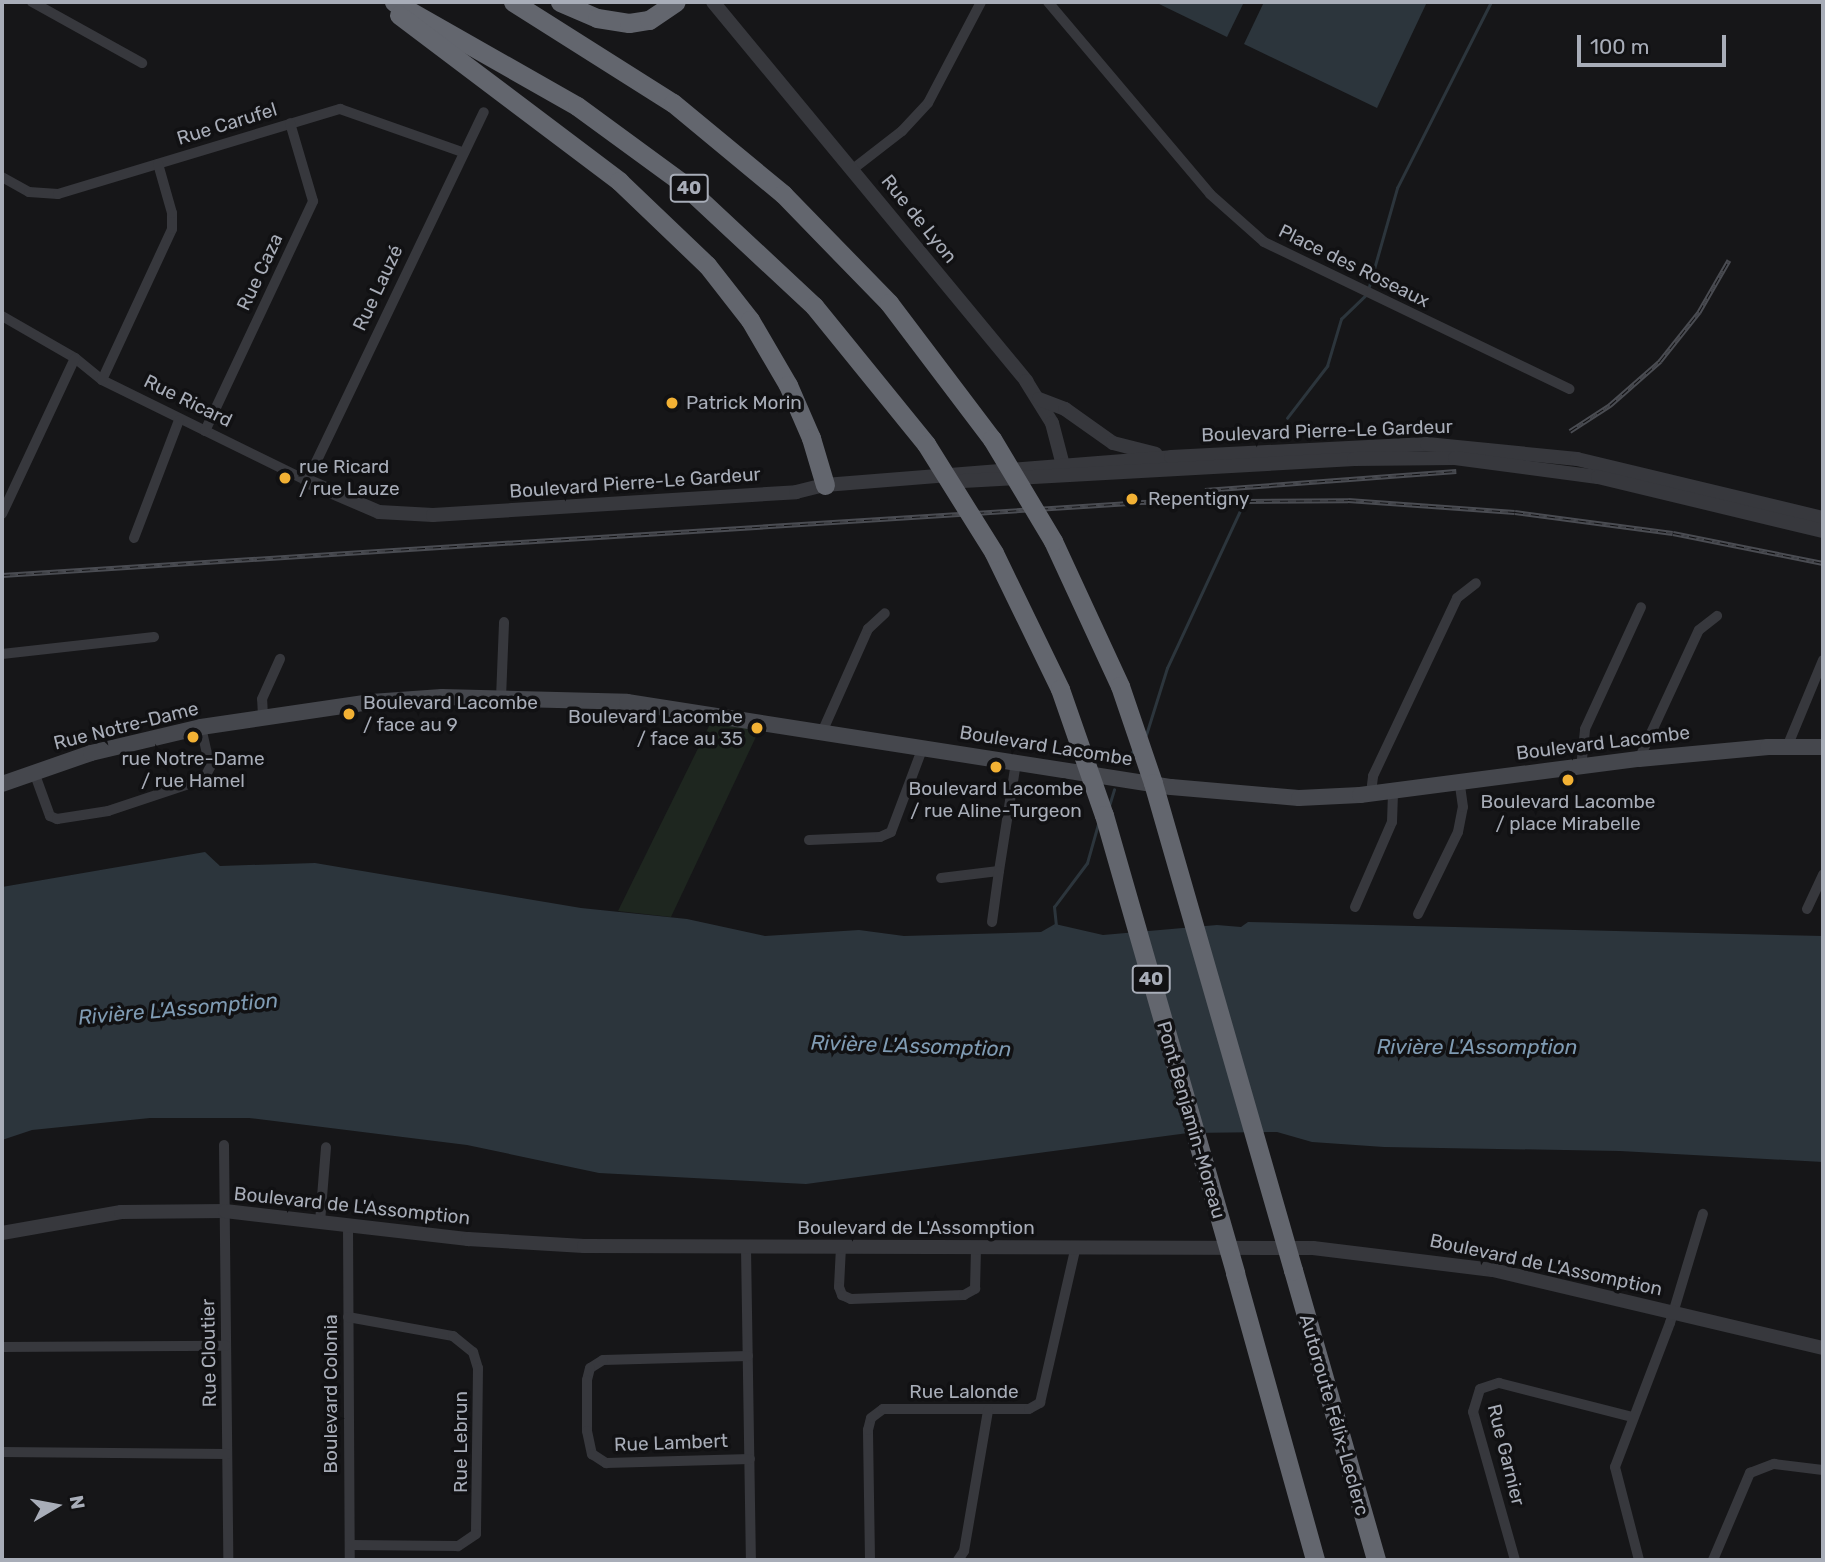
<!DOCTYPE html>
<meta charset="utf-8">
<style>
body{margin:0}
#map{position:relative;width:1825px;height:1562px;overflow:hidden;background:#161618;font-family:Rubik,sans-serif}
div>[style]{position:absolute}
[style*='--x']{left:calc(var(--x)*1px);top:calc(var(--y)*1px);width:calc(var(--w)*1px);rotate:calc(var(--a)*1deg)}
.green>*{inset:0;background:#1e261f}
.water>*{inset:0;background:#2c353c}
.stream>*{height:2.5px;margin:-1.25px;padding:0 1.25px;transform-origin:1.25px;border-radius:1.25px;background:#2c353c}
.minor>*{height:10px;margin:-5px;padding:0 5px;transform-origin:5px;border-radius:5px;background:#37383d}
.tertiary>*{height:14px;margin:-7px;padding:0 7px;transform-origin:7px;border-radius:7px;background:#37383d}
.secondary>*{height:16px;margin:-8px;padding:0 8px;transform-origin:8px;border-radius:8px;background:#45474d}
.motorway>*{height:19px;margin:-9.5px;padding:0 9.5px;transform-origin:9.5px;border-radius:9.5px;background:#63666e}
.rail>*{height:5px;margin-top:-2.5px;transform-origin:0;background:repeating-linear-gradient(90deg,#111113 0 8px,#4a4c52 0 16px);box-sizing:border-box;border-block:2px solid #4a4c52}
.motorway-bridge>*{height:19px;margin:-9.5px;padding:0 9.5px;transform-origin:9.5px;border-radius:9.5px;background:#63666e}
.dots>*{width:19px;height:19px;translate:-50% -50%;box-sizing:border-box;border:4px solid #111113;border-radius:50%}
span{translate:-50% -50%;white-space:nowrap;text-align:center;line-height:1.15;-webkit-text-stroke:7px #111113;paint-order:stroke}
.shield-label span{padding:2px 5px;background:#111113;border:2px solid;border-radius:5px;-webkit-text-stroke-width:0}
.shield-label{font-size:18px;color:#a8adb8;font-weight:700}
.street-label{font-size:19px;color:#a8adb8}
.poi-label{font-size:19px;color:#a8adb8}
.left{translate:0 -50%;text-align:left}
.right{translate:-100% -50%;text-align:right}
.water-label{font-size:21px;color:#7f9bb3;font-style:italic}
.frame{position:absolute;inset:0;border:4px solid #a8adb8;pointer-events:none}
.north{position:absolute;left:21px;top:1471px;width:70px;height:70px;-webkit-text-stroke:5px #111113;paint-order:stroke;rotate:80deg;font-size:19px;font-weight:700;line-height:28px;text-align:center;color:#a8adb8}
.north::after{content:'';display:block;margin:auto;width:24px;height:32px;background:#a8adb8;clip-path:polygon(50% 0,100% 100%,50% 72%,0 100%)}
.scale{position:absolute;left:1577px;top:35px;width:149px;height:32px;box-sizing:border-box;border:4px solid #a8adb8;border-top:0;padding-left:9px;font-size:21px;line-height:24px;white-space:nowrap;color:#a8adb8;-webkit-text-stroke:5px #111113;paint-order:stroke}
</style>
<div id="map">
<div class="green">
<i style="clip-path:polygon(714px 716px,762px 724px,671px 917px,618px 911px)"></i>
</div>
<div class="water">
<i style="clip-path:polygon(1155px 2px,1244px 2px,1227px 37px)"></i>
<i style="clip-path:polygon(1264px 2px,1427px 2px,1377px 108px,1244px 44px)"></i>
<i style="clip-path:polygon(205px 852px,220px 866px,315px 863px,581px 908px,687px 919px,765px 936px,859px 930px,904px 936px,1041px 932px,1055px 924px,1103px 935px,1217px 925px,1241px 927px,1248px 922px,1823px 936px,1823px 1162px,1620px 1151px,1384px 1147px,1312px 1142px,1277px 1132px,1188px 1133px,806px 1184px,599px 1173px,467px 1145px,249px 1118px,150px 1118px,32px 1130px,2px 1140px,2px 887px)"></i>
</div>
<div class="stream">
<i style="--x:1368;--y:290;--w:106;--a:-74.1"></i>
<i style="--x:1397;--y:188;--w:208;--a:-63.2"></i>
<i style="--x:1287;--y:418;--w:66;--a:-52.4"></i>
<i style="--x:1327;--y:366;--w:49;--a:-73.4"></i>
<i style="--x:1341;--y:319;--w:33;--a:-44"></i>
<i style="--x:1146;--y:735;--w:70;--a:-72.6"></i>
<i style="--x:1167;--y:668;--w:181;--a:-65.1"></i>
<i style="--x:1124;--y:763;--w:15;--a:-53"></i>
<i style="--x:1109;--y:806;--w:17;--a:-73"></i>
<i style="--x:1056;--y:926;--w:19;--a:-96"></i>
<i style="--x:1054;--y:907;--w:55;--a:-53.1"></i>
<i style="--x:1087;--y:863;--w:41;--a:-74.2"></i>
</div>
<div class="minor">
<i style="--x:32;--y:2;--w:126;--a:29"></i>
<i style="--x:1048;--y:2;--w:251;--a:49.8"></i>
<i style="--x:1210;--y:194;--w:72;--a:41.6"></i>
<i style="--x:1264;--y:242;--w:339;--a:25.7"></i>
<i style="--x:853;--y:169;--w:62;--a:-37.8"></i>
<i style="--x:902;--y:131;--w:38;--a:-47"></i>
<i style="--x:928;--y:103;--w:114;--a:-62.3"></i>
<i style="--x:2;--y:177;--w:31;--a:29"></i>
<i style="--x:29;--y:192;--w:29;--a:4"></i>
<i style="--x:58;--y:194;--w:295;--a:-16.8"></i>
<i style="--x:340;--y:109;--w:129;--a:19.4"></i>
<i style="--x:2;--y:316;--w:84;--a:29.9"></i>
<i style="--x:75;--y:358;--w:35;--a:39"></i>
<i style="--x:102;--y:380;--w:229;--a:26.2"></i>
<i style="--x:307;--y:481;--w:409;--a:-64.4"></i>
<i style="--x:102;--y:380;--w:166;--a:-65.1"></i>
<i style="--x:172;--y:229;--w:16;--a:-90"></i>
<i style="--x:172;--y:213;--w:51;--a:-105.9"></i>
<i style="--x:205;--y:431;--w:254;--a:-64.8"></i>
<i style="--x:313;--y:201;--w:81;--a:-106.4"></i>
<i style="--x:2;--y:514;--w:172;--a:-64.9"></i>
<i style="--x:134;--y:538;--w:126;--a:-69.1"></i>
<i style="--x:2;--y:654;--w:153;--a:-6.4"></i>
<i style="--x:501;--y:698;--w:76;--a:-87.7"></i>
<i style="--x:263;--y:716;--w:17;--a:-93"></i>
<i style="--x:262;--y:699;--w:44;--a:-65.8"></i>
<i style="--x:823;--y:730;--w:111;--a:-66"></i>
<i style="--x:868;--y:629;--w:23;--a:-43"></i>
<i style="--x:1787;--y:747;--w:94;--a:-67.5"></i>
<i style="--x:1639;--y:759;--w:142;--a:-65.1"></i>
<i style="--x:1699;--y:630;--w:23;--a:-38"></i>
<i style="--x:1581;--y:768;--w:39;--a:-84"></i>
<i style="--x:1585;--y:729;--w:134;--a:-65.3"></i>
<i style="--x:34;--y:772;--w:47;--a:70"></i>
<i style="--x:50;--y:816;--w:8;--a:23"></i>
<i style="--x:57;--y:819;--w:52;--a:-8.9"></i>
<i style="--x:108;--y:811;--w:101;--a:-18.4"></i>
<i style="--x:204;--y:779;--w:13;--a:-63"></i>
<i style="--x:210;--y:767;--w:41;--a:-102.7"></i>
<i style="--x:1371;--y:793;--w:17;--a:-83"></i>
<i style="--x:1373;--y:776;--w:197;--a:-64.7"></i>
<i style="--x:1457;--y:598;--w:24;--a:-38"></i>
<i style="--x:809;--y:840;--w:71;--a:-2.4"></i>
<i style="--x:880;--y:837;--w:12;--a:-24"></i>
<i style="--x:891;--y:832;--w:91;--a:-69.4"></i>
<i style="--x:941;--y:878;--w:58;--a:-6.9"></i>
<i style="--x:999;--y:871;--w:109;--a:-81.1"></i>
<i style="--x:1355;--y:907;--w:93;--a:-66.5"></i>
<i style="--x:1392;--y:822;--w:32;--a:-88"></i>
<i style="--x:1807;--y:909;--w:38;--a:-65"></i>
<i style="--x:1418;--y:914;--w:91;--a:-64"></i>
<i style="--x:1458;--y:832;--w:25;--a:-79"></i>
<i style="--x:1463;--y:807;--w:27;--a:-98"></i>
<i style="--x:992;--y:922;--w:51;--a:-82.2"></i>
<i style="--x:224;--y:1145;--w:415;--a:89.4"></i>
<i style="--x:320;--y:1222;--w:75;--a:-85.4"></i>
<i style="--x:348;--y:1227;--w:333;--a:89.7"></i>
<i style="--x:841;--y:1247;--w:40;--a:92.9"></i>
<i style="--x:839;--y:1287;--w:9;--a:69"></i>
<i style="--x:842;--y:1295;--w:10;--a:24"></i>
<i style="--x:851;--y:1299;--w:113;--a:-2"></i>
<i style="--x:964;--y:1295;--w:13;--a:-29"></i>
<i style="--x:975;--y:1289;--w:42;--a:-88.6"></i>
<i style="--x:746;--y:1248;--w:312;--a:89.1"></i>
<i style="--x:348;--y:1317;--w:107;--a:10.3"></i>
<i style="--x:453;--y:1336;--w:26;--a:39"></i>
<i style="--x:473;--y:1352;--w:17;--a:73"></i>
<i style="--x:478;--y:1368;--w:166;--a:90.7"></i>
<i style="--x:476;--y:1534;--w:22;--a:146"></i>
<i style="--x:458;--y:1546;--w:108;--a:-179.5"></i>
<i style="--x:2;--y:1347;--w:224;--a:-0.3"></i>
<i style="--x:748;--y:1356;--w:145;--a:178.4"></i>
<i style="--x:603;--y:1360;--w:15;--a:148"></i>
<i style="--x:590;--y:1368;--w:12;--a:104"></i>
<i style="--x:587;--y:1380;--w:51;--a:90"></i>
<i style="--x:587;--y:1431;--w:24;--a:78"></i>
<i style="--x:592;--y:1454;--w:17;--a:33"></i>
<i style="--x:606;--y:1463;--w:144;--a:-1.6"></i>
<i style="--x:2;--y:1452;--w:225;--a:0.5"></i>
<i style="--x:870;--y:1560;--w:130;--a:-90.9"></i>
<i style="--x:868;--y:1430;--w:12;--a:-76"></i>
<i style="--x:871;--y:1418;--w:15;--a:-37"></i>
<i style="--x:883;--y:1409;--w:146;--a:0"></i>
<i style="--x:1029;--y:1409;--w:13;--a:-29"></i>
<i style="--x:1040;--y:1403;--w:161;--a:-77.1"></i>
<i style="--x:958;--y:1560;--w:11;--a:-56"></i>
<i style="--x:964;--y:1551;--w:143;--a:-80.3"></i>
<i style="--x:1515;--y:1560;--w:154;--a:-105.8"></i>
<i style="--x:1473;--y:1412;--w:24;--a:-73"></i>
<i style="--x:1480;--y:1389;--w:20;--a:-18"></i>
<i style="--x:1499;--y:1383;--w:137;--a:14.3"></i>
<i style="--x:1639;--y:1560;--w:96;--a:-104.5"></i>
<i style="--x:1615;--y:1467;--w:154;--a:-69.1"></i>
<i style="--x:1670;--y:1323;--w:114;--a:-73.2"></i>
<i style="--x:1713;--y:1560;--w:95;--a:-67"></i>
<i style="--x:1750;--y:1473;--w:26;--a:-21"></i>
<i style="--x:1774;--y:1464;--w:49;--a:7"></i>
</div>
<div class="tertiary">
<i style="--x:713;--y:2;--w:492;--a:50.4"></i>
<i style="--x:1026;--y:381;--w:49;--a:58.2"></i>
<i style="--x:1052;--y:423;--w:52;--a:75.4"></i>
<i style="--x:1039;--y:399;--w:28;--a:21"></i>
<i style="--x:1065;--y:409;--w:59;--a:35.3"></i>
<i style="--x:1113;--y:443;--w:44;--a:14.3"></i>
<i style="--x:307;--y:481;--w:78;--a:23.3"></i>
<i style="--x:379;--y:512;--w:54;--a:3.2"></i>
<i style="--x:433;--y:515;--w:364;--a:-3.6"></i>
<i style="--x:796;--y:492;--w:30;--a:-14"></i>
<i style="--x:825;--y:485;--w:347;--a:-4.6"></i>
<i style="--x:1171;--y:457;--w:256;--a:-2.9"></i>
<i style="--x:1427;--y:444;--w:151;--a:5.7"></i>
<i style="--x:1577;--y:459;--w:253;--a:13.5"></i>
<i style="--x:963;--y:481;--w:392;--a:-3.2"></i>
<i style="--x:1354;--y:459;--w:101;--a:-0.6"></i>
<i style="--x:1455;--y:458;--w:144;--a:7.6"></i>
<i style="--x:1598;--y:477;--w:231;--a:13.5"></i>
<i style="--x:2;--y:1233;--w:121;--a:-10"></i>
<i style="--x:121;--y:1212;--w:104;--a:-0.6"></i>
<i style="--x:225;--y:1211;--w:245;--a:6.6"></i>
<i style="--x:468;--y:1239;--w:116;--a:3.5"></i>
<i style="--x:584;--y:1246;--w:729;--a:0.16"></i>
<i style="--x:1313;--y:1248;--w:181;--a:7"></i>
<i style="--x:1493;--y:1270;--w:339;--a:13.3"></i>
</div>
<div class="secondary">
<i style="--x:2;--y:784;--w:94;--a:-19.2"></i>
<i style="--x:91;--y:753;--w:113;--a:-13.3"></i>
<i style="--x:201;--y:727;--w:172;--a:-8.4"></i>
<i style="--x:371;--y:702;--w:71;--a:-4"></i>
<i style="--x:442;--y:697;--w:185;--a:1.5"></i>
<i style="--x:627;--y:702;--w:551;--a:8.88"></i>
<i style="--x:1171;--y:787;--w:128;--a:4.9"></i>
<i style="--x:1299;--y:798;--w:61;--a:-2.8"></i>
<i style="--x:1360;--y:795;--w:281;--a:-7.4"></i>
<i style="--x:1639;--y:759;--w:130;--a:-5.3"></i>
<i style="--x:1768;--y:747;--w:55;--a:0"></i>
</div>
<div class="motorway">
<i style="--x:394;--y:2;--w:210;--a:29.6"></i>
<i style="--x:577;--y:106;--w:129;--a:36.2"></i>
<i style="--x:681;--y:182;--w:182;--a:43"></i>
<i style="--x:814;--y:306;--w:178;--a:50.9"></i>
<i style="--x:513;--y:2;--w:189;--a:32.3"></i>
<i style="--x:673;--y:103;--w:143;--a:39.6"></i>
<i style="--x:783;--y:194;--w:152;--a:45.8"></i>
<i style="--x:889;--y:303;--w:171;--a:52.9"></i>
<i style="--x:560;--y:2;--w:40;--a:23.4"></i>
<i style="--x:597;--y:18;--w:32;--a:9"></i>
<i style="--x:629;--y:23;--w:20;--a:-9"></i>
<i style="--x:649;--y:20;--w:32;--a:-34"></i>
<i style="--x:399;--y:15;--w:276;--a:37"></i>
<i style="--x:619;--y:181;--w:122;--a:43.7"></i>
<i style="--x:707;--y:265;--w:70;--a:52"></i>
<i style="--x:750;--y:320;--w:75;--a:59.7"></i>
<i style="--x:788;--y:385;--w:58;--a:66.5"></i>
<i style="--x:811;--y:438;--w:49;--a:73.4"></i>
<i style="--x:1053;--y:541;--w:160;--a:65.2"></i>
<i style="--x:994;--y:553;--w:151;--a:64.1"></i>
<i style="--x:1293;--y:1270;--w:302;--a:74"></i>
<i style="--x:1235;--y:1273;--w:298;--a:74.4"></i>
</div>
<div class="rail">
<i style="--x:1570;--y:431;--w:48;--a:-33"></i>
<i style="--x:1610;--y:405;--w:67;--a:-41.3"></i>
<i style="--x:1660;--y:361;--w:63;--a:-51.5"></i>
<i style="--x:1699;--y:312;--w:60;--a:-60"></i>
<i style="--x:1205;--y:490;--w:252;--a:-4.3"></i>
<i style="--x:1136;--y:502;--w:212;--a:-0.5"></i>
<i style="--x:1348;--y:500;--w:167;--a:4.1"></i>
<i style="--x:1515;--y:512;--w:159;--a:7.6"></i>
<i style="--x:1673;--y:533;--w:153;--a:11.3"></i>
<i style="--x:2;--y:575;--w:1130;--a:-3.65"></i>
</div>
<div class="motorway-bridge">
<i style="--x:992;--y:439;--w:119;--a:59.1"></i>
<i style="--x:926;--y:444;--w:128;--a:58"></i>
<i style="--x:1120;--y:686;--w:102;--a:71.2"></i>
<i style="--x:1153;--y:783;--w:507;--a:73.96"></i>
<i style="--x:1060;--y:689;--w:133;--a:70.8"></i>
<i style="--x:1104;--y:815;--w:476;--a:74"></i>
</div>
<div class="dots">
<i style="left:672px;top:403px;background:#f2b134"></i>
<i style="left:285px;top:478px;background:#f2b134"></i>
<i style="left:1132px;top:499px;background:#f2b134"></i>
<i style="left:349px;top:714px;background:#f2b134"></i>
<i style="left:757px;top:728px;background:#f2b134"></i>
<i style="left:193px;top:737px;background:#f2b134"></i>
<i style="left:996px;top:767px;background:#f2b134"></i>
<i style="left:1568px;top:780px;background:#f2b134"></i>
</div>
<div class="shield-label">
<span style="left:689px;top:188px">40</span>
<span style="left:1151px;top:979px">40</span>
</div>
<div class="street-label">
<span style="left:227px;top:124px;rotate:-17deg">Rue Carufel</span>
<span style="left:919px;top:219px;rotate:51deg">Rue de Lyon</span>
<span style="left:1354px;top:266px;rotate:26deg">Place des Roseaux</span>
<span style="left:260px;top:272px;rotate:-65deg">Rue Caza</span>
<span style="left:378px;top:288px;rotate:-65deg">Rue Lauzé</span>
<span style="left:188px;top:401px;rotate:26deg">Rue Ricard</span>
<span style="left:1327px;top:431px;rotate:-2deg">Boulevard Pierre-Le Gardeur</span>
<span style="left:635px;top:483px;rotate:-4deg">Boulevard Pierre-Le Gardeur</span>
<span style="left:126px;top:726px;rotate:-14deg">Rue Notre-Dame</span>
<span style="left:1603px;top:743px;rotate:-7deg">Boulevard Lacombe</span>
<span style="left:1046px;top:746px;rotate:9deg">Boulevard Lacombe</span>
<span style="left:1191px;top:1120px;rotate:74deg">Pont Benjamin-Moreau</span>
<span style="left:352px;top:1206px;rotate:6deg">Boulevard de L'Assomption</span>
<span style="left:916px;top:1228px">Boulevard de L'Assomption</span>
<span style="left:1546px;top:1265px;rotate:12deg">Boulevard de L'Assomption</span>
<span style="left:209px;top:1353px;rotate:-91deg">Rue Cloutier</span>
<span style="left:964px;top:1392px">Rue Lalonde</span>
<span style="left:331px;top:1394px;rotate:-90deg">Boulevard Colonia</span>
<span style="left:1334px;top:1415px;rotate:74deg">Autoroute Félix-Leclerc</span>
<span style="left:461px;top:1442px;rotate:-90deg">Rue Lebrun</span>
<span style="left:671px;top:1443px;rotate:-2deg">Rue Lambert</span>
<span style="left:1506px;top:1455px;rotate:76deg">Rue Garnier</span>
</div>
<div class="poi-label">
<span class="left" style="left:686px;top:403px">Patrick Morin</span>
<span class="left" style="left:299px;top:478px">rue Ricard<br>/ rue Lauze</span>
<span class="left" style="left:1148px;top:499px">Repentigny</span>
<span class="left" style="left:363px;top:714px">Boulevard Lacombe<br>/ face au 9</span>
<span class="right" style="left:743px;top:728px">Boulevard Lacombe<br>/ face au 35</span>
<span style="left:193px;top:770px">rue Notre-Dame<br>/ rue Hamel</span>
<span style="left:996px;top:800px">Boulevard Lacombe<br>/ rue Aline-Turgeon</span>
<span style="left:1568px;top:813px">Boulevard Lacombe<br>/ place Mirabelle</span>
</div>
<div class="water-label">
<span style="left:178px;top:1009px;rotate:-5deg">Rivière L'Assomption</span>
<span style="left:911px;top:1046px;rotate:2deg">Rivière L'Assomption</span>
<span style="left:1477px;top:1047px">Rivière L'Assomption</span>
</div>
<div class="frame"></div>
<div class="north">N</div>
<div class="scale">100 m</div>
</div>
